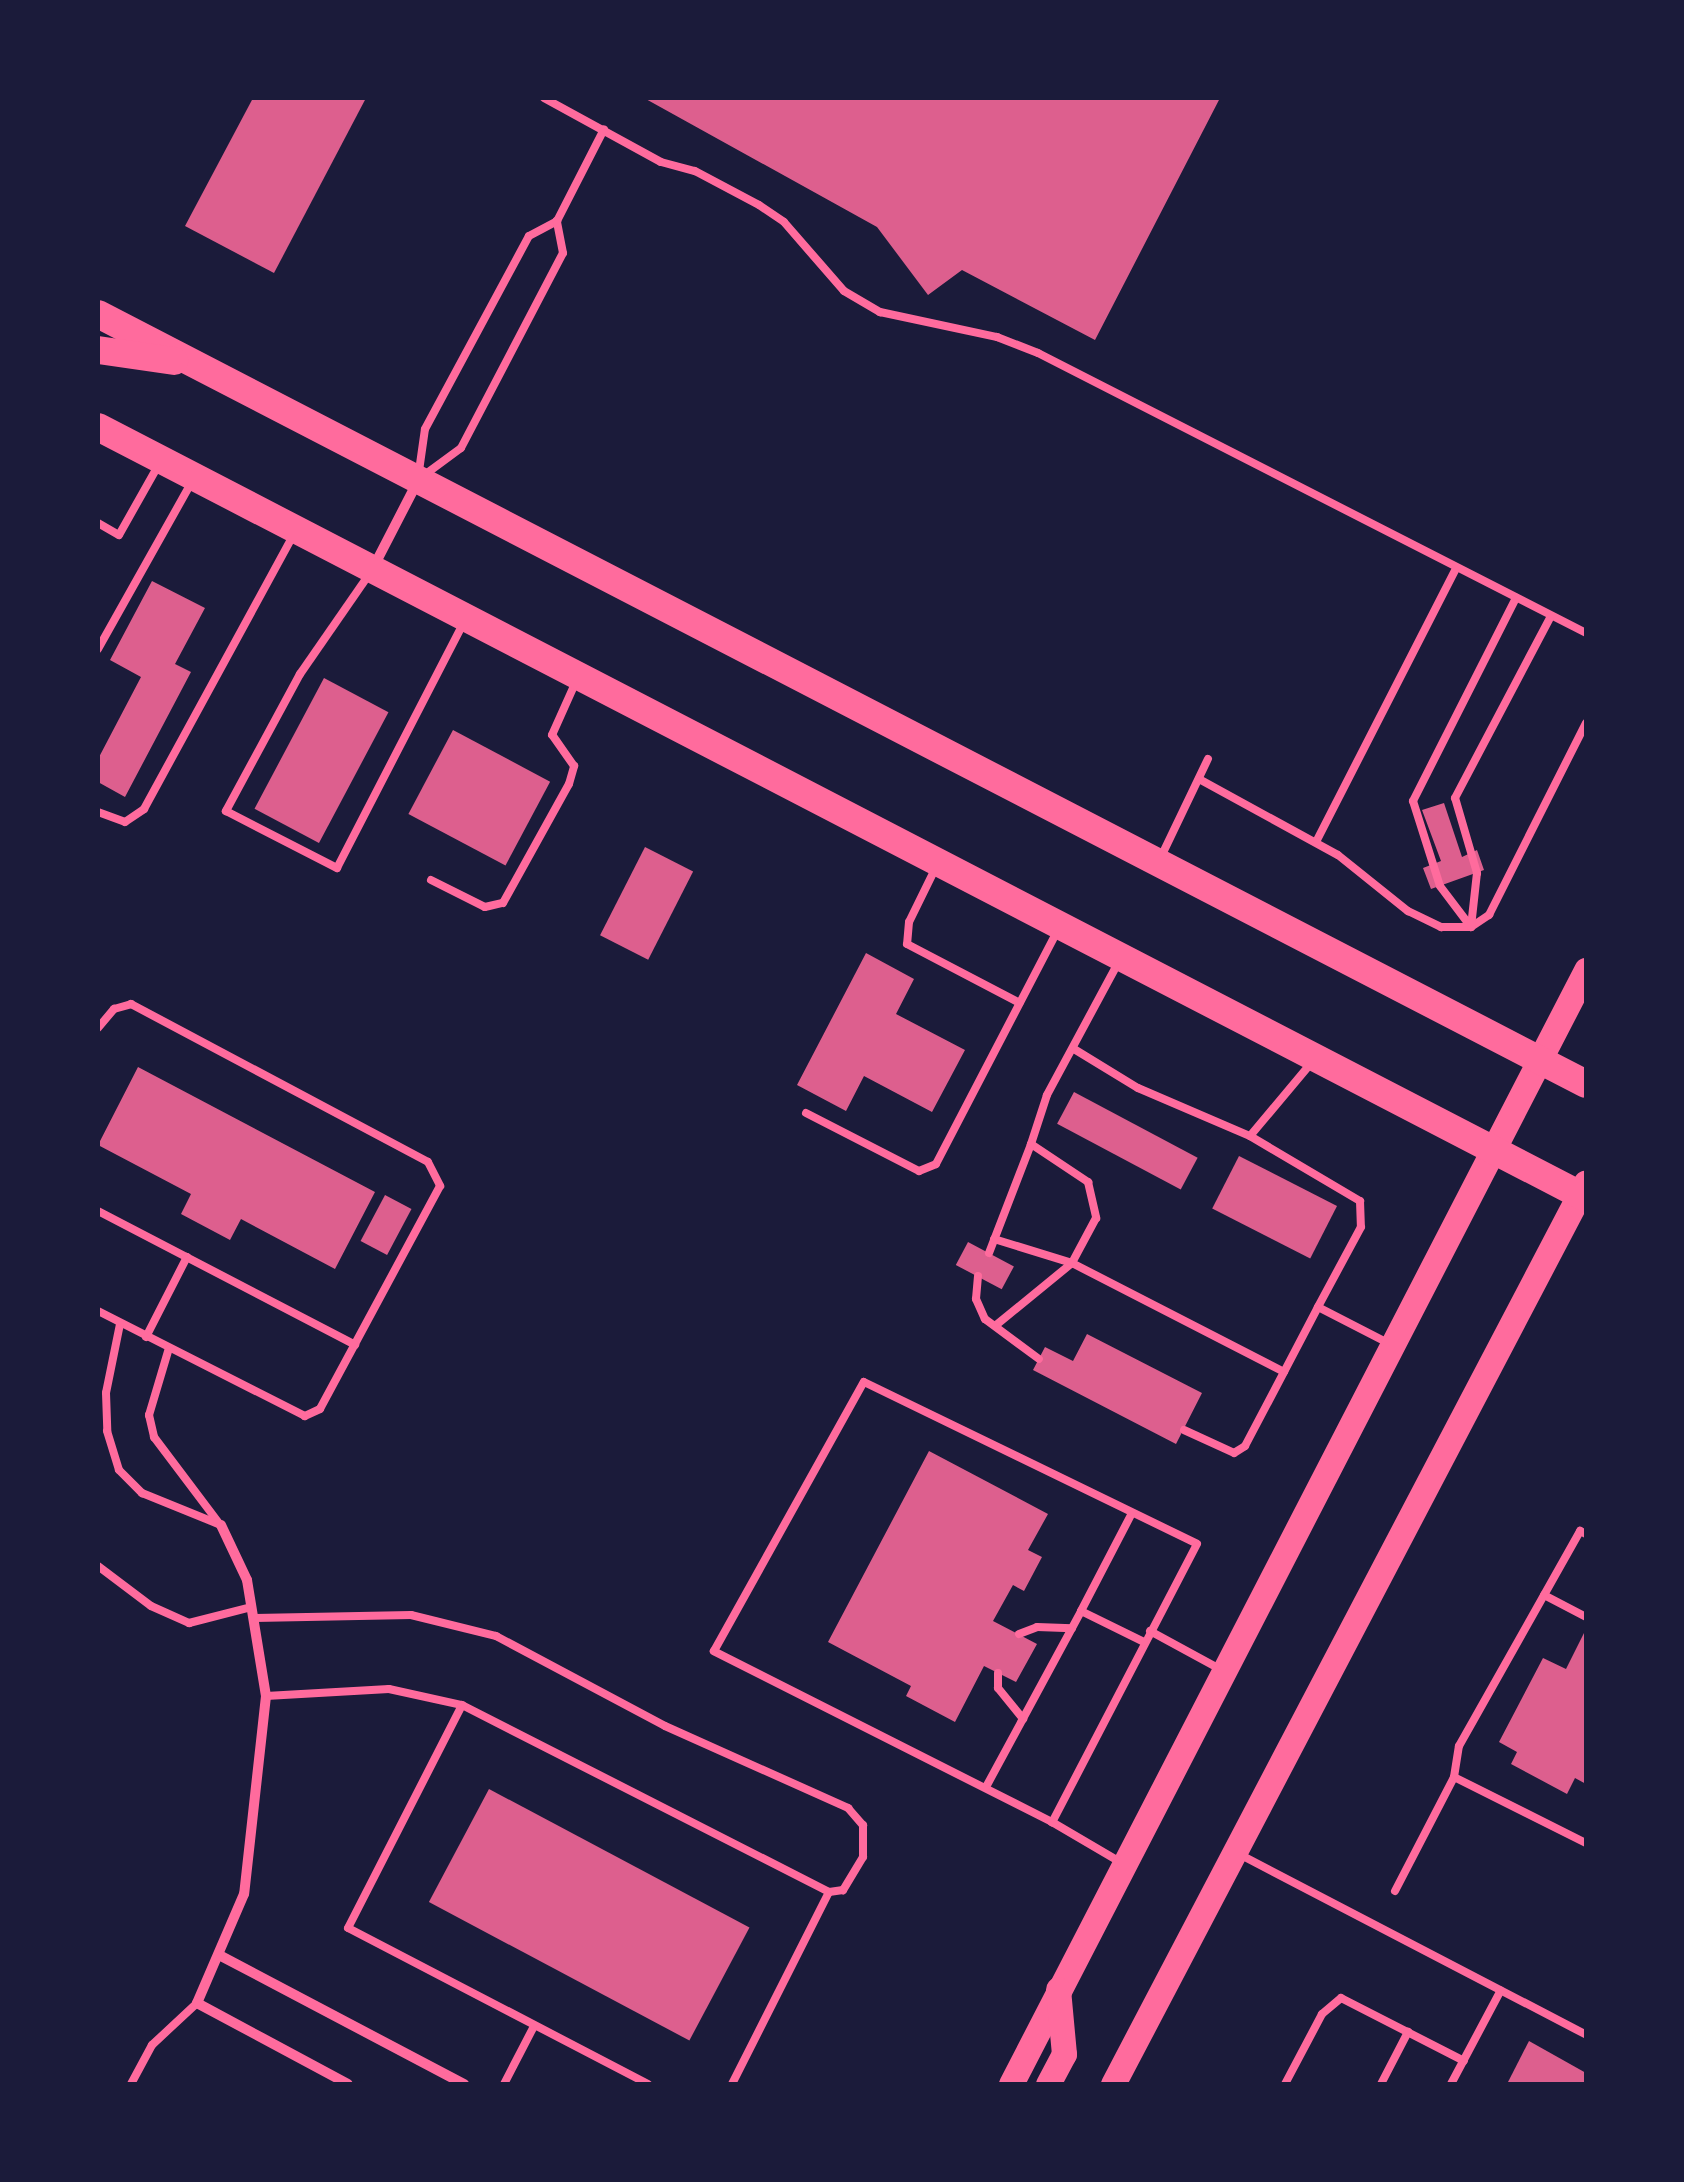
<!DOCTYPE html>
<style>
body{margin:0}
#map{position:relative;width:1684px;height:2182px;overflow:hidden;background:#1b1b3a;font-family:"Titillium Web",sans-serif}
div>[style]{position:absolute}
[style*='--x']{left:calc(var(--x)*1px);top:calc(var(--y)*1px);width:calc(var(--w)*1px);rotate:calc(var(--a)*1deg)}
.building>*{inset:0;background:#dd5f8e;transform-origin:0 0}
.service>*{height:8px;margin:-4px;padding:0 4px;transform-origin:4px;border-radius:4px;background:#ff6b9d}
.minor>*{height:10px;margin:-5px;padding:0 5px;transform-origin:5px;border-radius:5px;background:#ff6b9d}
.primary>*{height:25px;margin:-12.5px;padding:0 12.5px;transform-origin:12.5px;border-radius:12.5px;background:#ff6b9d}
.trunk>*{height:28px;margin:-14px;padding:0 14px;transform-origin:14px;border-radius:14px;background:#ff6b9d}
span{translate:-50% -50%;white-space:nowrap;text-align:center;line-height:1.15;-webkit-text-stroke:10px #1b1b3a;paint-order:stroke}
.frame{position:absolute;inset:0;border:100px solid #1b1b3a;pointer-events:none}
</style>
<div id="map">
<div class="building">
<i style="clip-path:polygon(253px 98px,366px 98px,274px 273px,185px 226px)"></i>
<i style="clip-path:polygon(644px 98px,1220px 98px,1095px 340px,962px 270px,928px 295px,877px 227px)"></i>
<i style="clip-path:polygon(152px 581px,205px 608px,175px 664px,191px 672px,125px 797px,98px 782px,98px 759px,141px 677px,110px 660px)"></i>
<i style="left:324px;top:678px;width:73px;height:148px;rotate:28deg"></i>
<i style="left:453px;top:730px;width:110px;height:95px;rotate:28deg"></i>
<i style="clip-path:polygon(1444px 803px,1462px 857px,1477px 850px,1484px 870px,1431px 889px,1423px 868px,1441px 861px,1422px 810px)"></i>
<i style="left:645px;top:847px;width:54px;height:99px;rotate:27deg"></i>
<i style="clip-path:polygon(866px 953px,914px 979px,896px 1014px,965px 1050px,932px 1112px,864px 1076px,846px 1111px,797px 1085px)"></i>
<i style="clip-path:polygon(138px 1067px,375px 1192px,335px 1269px,241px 1219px,230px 1240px,181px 1214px,191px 1194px,98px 1145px)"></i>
<i style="left:1074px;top:1092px;width:140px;height:36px;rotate:28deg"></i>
<i style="left:1239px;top:1156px;width:110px;height:59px;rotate:27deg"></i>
<i style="left:385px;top:1195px;width:30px;height:52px;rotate:28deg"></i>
<i style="left:968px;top:1242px;width:52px;height:26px;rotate:28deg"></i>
<i style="clip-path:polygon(1087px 1334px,1202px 1393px,1176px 1444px,1033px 1370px,1045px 1347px,1073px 1361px)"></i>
<i style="clip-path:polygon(929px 1451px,1048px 1514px,1028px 1550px,1042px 1557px,1024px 1591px,1013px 1585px,993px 1621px,1037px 1644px,1016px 1682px,984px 1666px,955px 1722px,906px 1696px,911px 1686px,828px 1642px)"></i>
<i style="clip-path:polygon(1586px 1629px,1586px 1784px,1575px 1778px,1567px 1794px,1511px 1764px,1517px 1752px,1499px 1742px,1543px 1658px,1566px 1669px)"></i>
<i style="left:489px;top:1789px;width:295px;height:128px;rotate:28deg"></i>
<i style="clip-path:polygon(1529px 2041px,1586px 2073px,1586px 2084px,1507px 2084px)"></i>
</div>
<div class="service">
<i style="--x:544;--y:98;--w:133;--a:28.7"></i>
<i style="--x:661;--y:162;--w:35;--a:15"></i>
<i style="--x:695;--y:171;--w:72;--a:28"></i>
<i style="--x:759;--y:205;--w:30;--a:34"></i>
<i style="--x:784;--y:222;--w:91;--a:49"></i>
<i style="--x:844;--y:291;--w:42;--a:30.3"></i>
<i style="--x:880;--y:312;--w:120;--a:12.1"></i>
<i style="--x:997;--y:337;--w:44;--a:21.3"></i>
<i style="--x:1038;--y:353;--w:615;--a:27.06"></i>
<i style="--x:419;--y:471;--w:42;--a:-81.9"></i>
<i style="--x:425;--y:429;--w:219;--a:-61.7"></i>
<i style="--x:529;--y:236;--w:32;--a:-28"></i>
<i style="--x:557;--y:221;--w:103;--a:-62.9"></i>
<i style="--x:423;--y:476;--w:47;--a:-36.4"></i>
<i style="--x:461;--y:448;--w:220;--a:-62.4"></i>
<i style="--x:563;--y:253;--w:33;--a:-101"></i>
<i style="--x:98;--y:523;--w:24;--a:30"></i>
<i style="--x:119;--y:535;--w:81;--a:-60.6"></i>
<i style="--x:370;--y:573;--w:123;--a:124.7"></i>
<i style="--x:300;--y:674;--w:156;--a:118.4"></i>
<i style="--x:226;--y:811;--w:125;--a:27.2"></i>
<i style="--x:337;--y:868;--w:277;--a:-62.7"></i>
<i style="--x:98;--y:649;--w:190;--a:-60.7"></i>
<i style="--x:1199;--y:779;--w:158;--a:28.7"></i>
<i style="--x:1338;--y:855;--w:90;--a:38.7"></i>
<i style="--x:1408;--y:911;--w:37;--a:26"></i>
<i style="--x:1441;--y:927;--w:30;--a:0"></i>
<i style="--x:1471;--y:927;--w:22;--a:-34"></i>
<i style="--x:1489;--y:915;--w:215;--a:-63.2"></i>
<i style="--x:98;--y:812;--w:29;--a:20"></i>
<i style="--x:125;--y:822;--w:23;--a:-34"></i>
<i style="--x:144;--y:809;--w:313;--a:-61.4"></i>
<i style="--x:1316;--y:842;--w:308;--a:-62.9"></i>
<i style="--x:1160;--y:859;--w:111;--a:-64.4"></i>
<i style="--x:936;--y:867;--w:61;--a:116.1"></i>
<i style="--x:909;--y:922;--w:22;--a:95"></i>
<i style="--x:907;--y:944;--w:127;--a:27.6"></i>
<i style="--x:431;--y:880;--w:60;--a:26.6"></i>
<i style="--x:485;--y:907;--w:18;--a:-13"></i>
<i style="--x:503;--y:903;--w:136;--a:-61"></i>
<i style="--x:569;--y:784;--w:19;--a:-74"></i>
<i style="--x:574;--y:766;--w:38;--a:-125"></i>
<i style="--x:552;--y:735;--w:61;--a:-65.9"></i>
<i style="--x:1471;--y:927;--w:51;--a:-127.1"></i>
<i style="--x:1440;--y:886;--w:89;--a:-107.6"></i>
<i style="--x:1413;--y:801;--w:228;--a:-63.1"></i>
<i style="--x:1471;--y:927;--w:54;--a:-83.7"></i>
<i style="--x:1477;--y:873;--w:78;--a:-106.3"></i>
<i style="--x:1455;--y:798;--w:206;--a:-62.2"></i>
<i style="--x:1118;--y:963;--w:150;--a:118.3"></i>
<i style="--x:1047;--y:1095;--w:52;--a:108.1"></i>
<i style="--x:1031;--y:1144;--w:69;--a:33.7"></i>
<i style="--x:1088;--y:1182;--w:37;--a:77"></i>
<i style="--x:1096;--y:1218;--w:51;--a:118.1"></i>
<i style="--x:1072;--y:1263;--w:238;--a:27.2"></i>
<i style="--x:1284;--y:1372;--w:73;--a:-62.4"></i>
<i style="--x:1318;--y:1307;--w:76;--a:27.2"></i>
<i style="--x:98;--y:1028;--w:25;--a:-50"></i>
<i style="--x:114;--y:1009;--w:18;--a:-16"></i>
<i style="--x:131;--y:1004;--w:336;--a:28"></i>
<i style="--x:428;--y:1162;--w:27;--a:63"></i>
<i style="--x:440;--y:1186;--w:253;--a:118.3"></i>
<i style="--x:320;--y:1409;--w:17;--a:155"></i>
<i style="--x:305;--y:1416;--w:232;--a:-153.1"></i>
<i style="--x:1074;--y:1049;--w:75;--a:31.4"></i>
<i style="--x:1138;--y:1088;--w:122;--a:23.2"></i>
<i style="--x:1250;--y:1136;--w:98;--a:-50"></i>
<i style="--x:806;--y:1113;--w:127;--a:27.2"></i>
<i style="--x:919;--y:1171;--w:18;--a:-22"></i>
<i style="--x:936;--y:1164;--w:260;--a:-62.5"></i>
<i style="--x:1250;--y:1136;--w:128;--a:30.6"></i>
<i style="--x:1360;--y:1201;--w:26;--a:88"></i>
<i style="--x:1361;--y:1227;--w:91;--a:118.3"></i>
<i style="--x:98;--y:1211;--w:290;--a:27.5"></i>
<i style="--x:994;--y:1239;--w:82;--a:17.1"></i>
<i style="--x:1072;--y:1263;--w:99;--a:140.7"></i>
<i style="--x:989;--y:1253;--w:117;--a:-68.9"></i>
<i style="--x:978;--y:1276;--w:23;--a:95"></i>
<i style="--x:976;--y:1299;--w:22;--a:66"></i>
<i style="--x:985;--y:1319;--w:67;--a:36.5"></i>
<i style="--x:120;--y:1324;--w:70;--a:101.5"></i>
<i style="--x:106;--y:1393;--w:38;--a:88"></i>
<i style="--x:107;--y:1431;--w:41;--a:72.9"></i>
<i style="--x:119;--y:1470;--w:33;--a:45"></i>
<i style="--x:142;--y:1493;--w:85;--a:22.1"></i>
<i style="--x:146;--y:1337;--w:90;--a:-62.9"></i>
<i style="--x:169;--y:1348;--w:70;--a:106.6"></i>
<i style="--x:149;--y:1415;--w:23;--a:77"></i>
<i style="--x:154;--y:1437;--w:106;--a:53"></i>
<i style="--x:864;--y:1382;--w:370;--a:25.9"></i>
<i style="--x:1197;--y:1544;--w:314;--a:117.5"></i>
<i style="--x:1052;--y:1822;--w:379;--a:-153.2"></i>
<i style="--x:714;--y:1651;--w:308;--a:-60.9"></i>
<i style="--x:1184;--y:1430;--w:55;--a:24.7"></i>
<i style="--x:1234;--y:1453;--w:13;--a:-32"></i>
<i style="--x:1245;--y:1446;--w:84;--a:-62.2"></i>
<i style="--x:1132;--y:1513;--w:110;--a:117.5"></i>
<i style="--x:1081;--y:1611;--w:70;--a:26.2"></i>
<i style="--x:98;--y:1566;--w:66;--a:37"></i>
<i style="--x:151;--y:1606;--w:42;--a:24.1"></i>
<i style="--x:189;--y:1623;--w:65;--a:-14.3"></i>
<i style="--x:1544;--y:1595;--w:47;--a:27.6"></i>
<i style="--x:255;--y:1618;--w:156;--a:-1.1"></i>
<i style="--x:411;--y:1615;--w:88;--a:13.9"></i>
<i style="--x:496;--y:1636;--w:191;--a:28"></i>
<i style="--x:665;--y:1726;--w:201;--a:24.1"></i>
<i style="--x:848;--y:1808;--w:23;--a:49"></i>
<i style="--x:863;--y:1825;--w:32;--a:90"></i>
<i style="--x:863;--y:1857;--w:39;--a:121"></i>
<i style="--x:843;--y:1890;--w:14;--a:172"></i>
<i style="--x:1150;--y:1631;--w:80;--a:28.5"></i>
<i style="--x:1019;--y:1634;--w:19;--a:-21"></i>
<i style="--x:1037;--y:1627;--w:35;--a:2"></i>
<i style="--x:998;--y:1673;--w:15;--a:90"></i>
<i style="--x:998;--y:1688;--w:40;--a:51"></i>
<i style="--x:266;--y:1696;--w:123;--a:-3.3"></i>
<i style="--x:389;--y:1689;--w:75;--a:12.4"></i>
<i style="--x:1454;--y:1777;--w:148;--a:26.6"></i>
<i style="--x:986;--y:1787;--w:200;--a:-61.6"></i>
<i style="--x:1052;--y:1822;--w:81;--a:30.4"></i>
<i style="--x:1239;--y:1854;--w:391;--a:27.5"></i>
<i style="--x:1395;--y:1891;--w:128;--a:-62.6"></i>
<i style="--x:1454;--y:1777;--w:31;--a:-81"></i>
<i style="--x:1459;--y:1746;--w:247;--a:-60.6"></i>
<i style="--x:1580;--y:1531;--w:7;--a:27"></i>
<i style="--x:131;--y:2084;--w:44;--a:-61.7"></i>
<i style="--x:152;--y:2045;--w:62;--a:-43"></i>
<i style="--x:504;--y:2084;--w:63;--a:-62.6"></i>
<i style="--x:648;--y:2084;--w:338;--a:-152.5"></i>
<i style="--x:348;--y:1928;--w:250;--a:-62.9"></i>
<i style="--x:462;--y:1705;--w:412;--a:27"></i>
<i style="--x:829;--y:1892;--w:215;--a:116.8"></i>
<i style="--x:1285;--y:2084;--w:79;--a:-62.1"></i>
<i style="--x:1322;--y:2014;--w:25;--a:-40"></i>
<i style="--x:1341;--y:1998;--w:138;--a:27.1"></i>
<i style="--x:1381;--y:2084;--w:59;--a:-62.6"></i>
<i style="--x:1451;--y:2084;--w:106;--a:-62"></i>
</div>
<div class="minor">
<i style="--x:373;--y:568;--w:98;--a:-62.7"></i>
<i style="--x:221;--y:1525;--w:61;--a:64.7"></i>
<i style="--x:247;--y:1580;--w:118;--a:80.7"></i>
<i style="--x:266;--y:1696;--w:199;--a:96.3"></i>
<i style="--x:244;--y:1894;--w:119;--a:113.3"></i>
<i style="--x:197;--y:2003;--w:171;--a:28.2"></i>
<i style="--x:221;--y:1956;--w:275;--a:27.8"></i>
</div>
<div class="primary">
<i style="--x:1011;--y:2084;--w:1254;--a:-62.7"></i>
<i style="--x:1048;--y:2084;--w:34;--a:-62"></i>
<i style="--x:1064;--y:2054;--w:65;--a:-95.3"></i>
<i style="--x:1113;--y:2084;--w:1018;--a:-62.33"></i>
</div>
<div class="trunk">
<i style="--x:98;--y:314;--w:1675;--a:27.36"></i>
<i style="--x:98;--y:350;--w:77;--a:8.2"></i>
<i style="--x:98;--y:427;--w:1676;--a:27.39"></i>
</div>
<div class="frame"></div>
</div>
